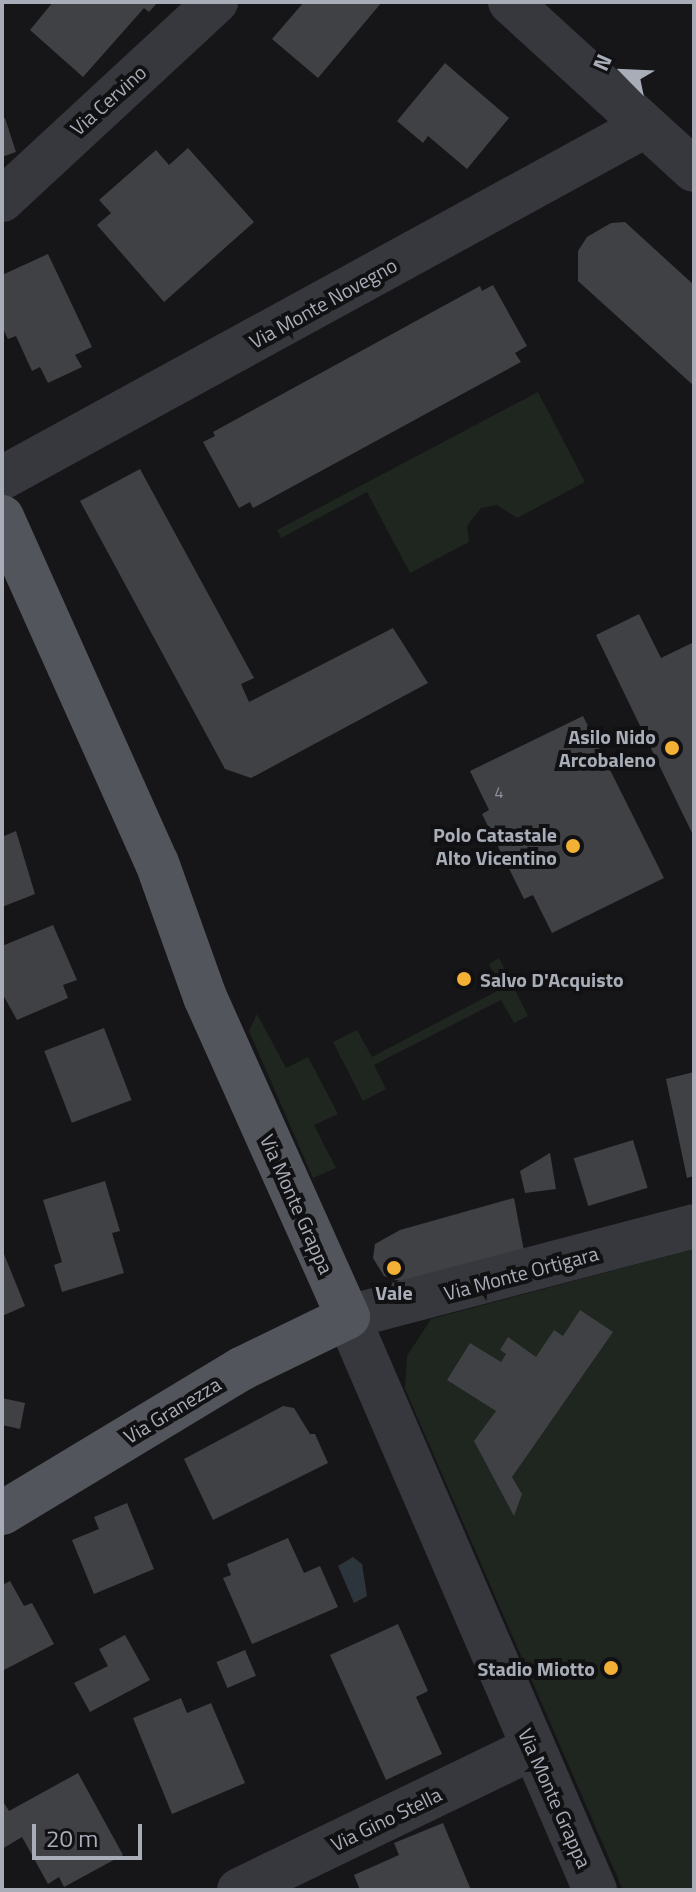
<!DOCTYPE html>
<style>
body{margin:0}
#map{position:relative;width:696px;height:1892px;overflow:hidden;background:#161618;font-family:"Titillium Web",sans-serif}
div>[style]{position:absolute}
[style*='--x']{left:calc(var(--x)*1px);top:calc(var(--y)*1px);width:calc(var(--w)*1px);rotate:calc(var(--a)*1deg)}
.green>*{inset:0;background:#1e261f}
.water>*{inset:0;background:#2c353c}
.building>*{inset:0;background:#404145;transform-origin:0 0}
.minor>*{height:44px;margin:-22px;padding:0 22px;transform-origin:22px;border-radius:22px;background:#37383d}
.major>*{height:44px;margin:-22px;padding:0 22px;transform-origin:22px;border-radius:22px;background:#53555c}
.dots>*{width:22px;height:22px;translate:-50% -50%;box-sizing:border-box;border:4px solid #111113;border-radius:50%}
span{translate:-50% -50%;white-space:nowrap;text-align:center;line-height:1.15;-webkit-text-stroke:8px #111113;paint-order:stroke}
.number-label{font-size:16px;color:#8e929b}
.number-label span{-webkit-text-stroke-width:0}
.street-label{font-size:20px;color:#a8adb8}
.poi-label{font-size:20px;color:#a8adb8;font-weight:700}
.right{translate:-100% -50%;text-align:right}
.left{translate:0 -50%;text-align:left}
.frame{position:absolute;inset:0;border:4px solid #a8adb8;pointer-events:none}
.north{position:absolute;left:584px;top:32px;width:80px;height:80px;-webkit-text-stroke:6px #111113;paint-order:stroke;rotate:294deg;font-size:22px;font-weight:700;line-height:32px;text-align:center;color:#a8adb8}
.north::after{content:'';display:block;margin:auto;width:28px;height:36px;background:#a8adb8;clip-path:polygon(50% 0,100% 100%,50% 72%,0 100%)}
.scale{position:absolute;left:32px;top:1824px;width:110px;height:36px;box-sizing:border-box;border:4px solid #a8adb8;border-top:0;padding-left:10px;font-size:24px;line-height:28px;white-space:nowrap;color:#a8adb8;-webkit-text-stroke:6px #111113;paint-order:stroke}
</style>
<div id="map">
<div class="green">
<i style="clip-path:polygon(538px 392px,585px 482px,517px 518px,497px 505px,481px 508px,467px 526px,469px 542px,410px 573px,367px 492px,281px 538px,277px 530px)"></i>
<i style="clip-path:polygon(499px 958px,528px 1016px,514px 1023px,501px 1000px,374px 1065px,386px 1089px,363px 1101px,333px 1042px,357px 1030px,372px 1057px,501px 989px,489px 964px)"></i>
<i style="clip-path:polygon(257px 1014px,286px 1068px,308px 1057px,338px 1114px,314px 1125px,336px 1168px,313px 1178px,249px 1031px)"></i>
<i style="clip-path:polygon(694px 1249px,694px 1890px,623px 1890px,405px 1389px,407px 1356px,431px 1319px)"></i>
</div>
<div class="water">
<i style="clip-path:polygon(353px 1557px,362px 1564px,367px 1596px,354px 1603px,338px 1566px)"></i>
</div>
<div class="building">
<i style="clip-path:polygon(53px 2px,158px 2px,149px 12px,144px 8px,83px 77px,30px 30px)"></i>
<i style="clip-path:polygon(304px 2px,382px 2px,318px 78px,272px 39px)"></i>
<i style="clip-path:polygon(445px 63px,509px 118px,467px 169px,428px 136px,423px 143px,397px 121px)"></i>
<i style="clip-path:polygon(5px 118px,16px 152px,2px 157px,2px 119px)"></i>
<i style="clip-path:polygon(188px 148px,254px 222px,164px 302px,97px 225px,111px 213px,99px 200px,156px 150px,169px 165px)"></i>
<i style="clip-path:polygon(625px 222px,694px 285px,694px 386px,578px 281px,578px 251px,587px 237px,611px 223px)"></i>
<i style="clip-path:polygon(48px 254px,92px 347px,75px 355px,82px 367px,48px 383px,40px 367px,32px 371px,16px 336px,8px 339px,2px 327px,2px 275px)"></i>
<i style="clip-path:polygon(493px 285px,527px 346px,515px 353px,521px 362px,253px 508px,250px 502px,239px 508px,203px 442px,215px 436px,213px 432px,480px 286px,482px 291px)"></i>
<i style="clip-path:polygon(140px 469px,254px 678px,241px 684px,249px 702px,393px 628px,428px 683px,251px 778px,225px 769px,80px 501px)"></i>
<i style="clip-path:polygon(639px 614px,661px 658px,692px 643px,694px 647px,694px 837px,596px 635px)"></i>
<i style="clip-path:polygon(583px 716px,664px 878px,552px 933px,533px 895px,524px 899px,482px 814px,489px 810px,470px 771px)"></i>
<i style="clip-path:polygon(16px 831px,35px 894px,2px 907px,2px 837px)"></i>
<i style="clip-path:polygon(53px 925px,77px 980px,63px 985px,68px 998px,17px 1020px,2px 993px,2px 946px)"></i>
<i style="left:104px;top:1028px;width:77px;height:64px;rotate:69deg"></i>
<i style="clip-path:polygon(694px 1072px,694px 1176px,687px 1178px,666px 1079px)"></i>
<i style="left:633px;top:1140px;width:50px;height:62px;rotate:73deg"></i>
<i style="clip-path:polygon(550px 1153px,556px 1189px,525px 1193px,520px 1171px)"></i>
<i style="clip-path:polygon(105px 1181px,120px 1231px,112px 1233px,124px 1273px,62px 1292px,54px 1265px,62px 1262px,43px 1200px)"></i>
<i style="clip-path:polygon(514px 1198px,524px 1251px,403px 1282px,384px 1276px,373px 1258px,375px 1244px,400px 1230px)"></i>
<i style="clip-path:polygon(2px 1249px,25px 1306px,2px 1316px)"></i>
<i style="clip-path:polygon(580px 1310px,613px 1332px,512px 1477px,522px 1494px,514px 1516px,474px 1441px,496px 1411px,447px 1380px,470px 1343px,501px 1362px,506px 1354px,500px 1350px,508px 1337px,536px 1357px,554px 1330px,563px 1336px)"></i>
<i style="clip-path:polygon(2px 1398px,25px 1403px,20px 1429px,2px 1425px)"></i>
<i style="clip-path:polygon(283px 1406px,294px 1408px,310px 1434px,315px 1434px,328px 1463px,213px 1520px,184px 1459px)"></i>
<i style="clip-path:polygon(127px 1503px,154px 1569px,94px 1594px,72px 1540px,99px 1529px,94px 1517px)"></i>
<i style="clip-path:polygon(288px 1538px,304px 1573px,320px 1566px,338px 1607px,252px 1644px,223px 1578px,231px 1575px,227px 1564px)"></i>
<i style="clip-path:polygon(10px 1581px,24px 1606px,32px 1603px,54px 1644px,2px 1671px,2px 1585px)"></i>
<i style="clip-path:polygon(398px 1624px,428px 1691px,416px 1697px,442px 1754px,386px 1780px,330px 1655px)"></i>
<i style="clip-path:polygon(125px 1635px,150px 1680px,90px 1712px,74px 1683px,108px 1666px,99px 1649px)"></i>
<i style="left:245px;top:1650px;width:28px;height:31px;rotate:67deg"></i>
<i style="clip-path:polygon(181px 1698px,187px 1713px,211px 1703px,245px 1783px,172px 1814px,133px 1718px)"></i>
<i style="clip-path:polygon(78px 1773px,123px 1855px,64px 1887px,59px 1877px,48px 1884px,22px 1837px,2px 1849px,2px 1800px,9px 1811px)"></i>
<i style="clip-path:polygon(443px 1823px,471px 1890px,360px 1890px,354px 1875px,399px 1855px,394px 1843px)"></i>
</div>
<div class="minor">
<i style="--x:510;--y:2;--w:249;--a:42.4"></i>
<i style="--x:2;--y:200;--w:292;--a:-42.8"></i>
<i style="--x:2;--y:478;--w:731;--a:-28.7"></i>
<i style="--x:239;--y:1890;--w:326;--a:-25.8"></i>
<i style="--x:595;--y:1890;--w:624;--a:-113.32"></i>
<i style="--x:348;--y:1317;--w:358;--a:-14.7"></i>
</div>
<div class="major">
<i style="--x:2;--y:517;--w:379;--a:65.9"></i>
<i style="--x:157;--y:863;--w:142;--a:70.3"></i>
<i style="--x:205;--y:997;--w:350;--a:65.9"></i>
<i style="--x:348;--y:1317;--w:119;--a:154.1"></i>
<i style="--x:241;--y:1369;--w:279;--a:148.9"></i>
</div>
<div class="dots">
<i style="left:672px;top:748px;background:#f2b134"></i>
<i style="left:573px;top:846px;background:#f2b134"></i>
<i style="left:464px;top:979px;background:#f2b134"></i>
<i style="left:394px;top:1268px;background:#f2b134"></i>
<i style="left:611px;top:1668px;background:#f2b134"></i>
</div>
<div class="number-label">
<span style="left:499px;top:792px">4</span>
</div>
<div class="street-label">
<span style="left:108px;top:100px;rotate:-42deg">Via Cervino</span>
<span style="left:323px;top:303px;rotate:-29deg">Via Monte Novegno</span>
<span style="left:297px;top:1204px;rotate:66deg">Via Monte Grappa</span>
<span style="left:521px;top:1273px;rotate:-15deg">Via Monte Ortigara</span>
<span style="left:172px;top:1410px;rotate:-31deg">Via Granezza</span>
<span style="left:555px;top:1798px;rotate:66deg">Via Monte Grappa</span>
<span style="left:386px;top:1819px;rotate:-26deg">Via Gino Stella</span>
</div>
<div class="poi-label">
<span class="right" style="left:656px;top:748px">Asilo Nido<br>Arcobaleno</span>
<span class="right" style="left:557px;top:846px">Polo Catastale<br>Alto Vicentino</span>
<span class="left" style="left:480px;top:979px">Salvo D'Acquisto</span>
<span style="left:394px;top:1292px">Vale</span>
<span class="right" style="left:595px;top:1668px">Stadio Miotto</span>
</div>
<div class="frame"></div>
<div class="north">N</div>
<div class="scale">20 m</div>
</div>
